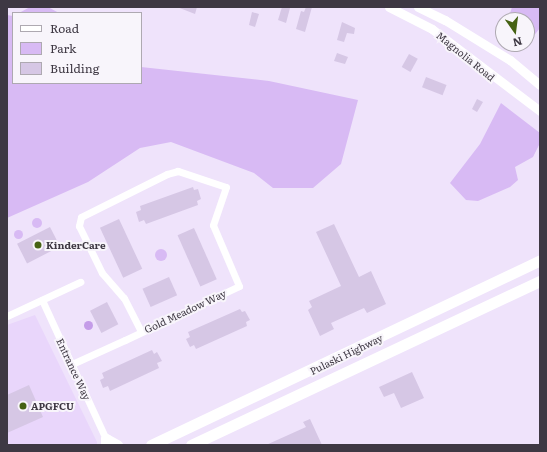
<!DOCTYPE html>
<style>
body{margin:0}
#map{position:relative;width:547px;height:452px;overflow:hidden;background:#efe3fb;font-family:Literata,serif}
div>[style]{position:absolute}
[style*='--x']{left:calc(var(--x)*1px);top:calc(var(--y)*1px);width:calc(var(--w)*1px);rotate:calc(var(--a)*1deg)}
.built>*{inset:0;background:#e9d6fb}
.green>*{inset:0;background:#d8baf4}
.round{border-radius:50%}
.water>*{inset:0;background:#c49ce8}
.building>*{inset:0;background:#d6c7e5;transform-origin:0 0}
.minor>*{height:7px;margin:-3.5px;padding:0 3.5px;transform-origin:3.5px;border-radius:3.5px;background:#fff}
.secondary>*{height:9px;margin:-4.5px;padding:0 4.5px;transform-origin:4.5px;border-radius:4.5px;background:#fff}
.trunk>*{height:11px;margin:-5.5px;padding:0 5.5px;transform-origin:5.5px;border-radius:5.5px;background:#fff}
.dots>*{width:11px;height:11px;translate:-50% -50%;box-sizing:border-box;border:2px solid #f8f5fb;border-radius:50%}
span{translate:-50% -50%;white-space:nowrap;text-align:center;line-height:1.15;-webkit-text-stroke:4px #f8f5fb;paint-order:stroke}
.street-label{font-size:10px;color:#3e3843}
.poi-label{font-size:10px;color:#3e3843;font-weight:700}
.left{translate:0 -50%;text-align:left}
.frame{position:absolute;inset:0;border:8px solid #3e3843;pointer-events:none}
.legend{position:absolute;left:12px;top:12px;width:130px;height:72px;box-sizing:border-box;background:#f8f5fb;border:1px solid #aea9b1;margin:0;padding:5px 7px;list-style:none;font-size:12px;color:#3e3843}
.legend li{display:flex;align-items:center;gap:8px;height:20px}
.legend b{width:20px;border:1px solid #aea9b1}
.north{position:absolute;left:495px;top:12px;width:40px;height:40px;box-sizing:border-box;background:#f8f5fb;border:1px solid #aea9b1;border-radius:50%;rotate:166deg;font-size:11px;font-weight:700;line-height:16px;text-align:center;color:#3e3843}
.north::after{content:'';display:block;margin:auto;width:14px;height:18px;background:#466214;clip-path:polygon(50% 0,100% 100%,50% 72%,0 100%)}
</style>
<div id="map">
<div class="built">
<i style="clip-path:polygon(35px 315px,97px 442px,97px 445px,7px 445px,7px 325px)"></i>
</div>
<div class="green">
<i style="clip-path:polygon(30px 7px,48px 7px,59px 13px,19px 13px)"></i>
<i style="clip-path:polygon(512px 7px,540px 7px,540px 28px,524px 48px,519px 44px,527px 44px,527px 20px,508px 20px)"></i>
<i style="clip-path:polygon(7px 15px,13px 16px,13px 83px,141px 83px,141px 67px,269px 81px,358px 100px,341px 164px,313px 188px,273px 188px,254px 173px,171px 142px,140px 148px,88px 182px,7px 218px)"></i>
<i style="clip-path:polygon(501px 103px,540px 133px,540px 143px,533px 157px,515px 167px,518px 180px,510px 187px,478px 201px,466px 200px,450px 183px,480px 144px)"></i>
<i class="round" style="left:32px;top:218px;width:10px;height:10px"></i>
<i class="round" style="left:13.5px;top:229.5px;width:9px;height:9px"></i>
<i class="round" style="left:155px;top:249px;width:12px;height:12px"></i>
</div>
<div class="water">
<i class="round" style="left:83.5px;top:320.5px;width:9px;height:9px"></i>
</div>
<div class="building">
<i style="clip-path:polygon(177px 7px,197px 7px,195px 14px)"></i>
<i style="clip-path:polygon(282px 7px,290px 8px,286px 23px,278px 20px)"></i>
<i style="clip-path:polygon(306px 7px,312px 7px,305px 32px,296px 29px,301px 11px,304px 12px)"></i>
<i style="clip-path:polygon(252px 12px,259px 14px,255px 27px,249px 25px)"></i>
<i style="clip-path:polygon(342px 22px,355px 28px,354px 34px,347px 33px,344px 42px,337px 40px)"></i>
<i style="clip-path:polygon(337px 53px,348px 57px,345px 64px,334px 61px)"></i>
<i style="left:409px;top:54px;width:10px;height:15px;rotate:29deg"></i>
<i style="left:426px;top:77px;width:22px;height:11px;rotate:21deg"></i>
<i style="clip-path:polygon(477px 99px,483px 102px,477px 112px,472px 109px)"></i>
<i style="clip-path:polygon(193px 187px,194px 190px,198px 189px,201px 199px,197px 201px,198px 205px,146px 224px,144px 220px,139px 222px,136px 212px,141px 210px,140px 206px)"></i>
<i style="left:119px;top:219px;width:55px;height:21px;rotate:65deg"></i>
<i style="clip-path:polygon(334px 224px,359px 277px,371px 271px,386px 304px,367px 313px,364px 308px,331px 323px,334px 329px,320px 336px,308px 310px,312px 307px,309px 301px,341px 286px,316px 232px)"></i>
<i style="left:50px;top:227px;width:22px;height:37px;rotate:63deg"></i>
<i style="left:194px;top:228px;width:56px;height:18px;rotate:66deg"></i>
<i style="left:169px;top:277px;width:20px;height:29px;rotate:66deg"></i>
<i style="left:107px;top:302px;width:25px;height:19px;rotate:63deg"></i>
<i style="clip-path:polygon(240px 309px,242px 312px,245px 311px,250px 320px,246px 322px,247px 326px,196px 349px,194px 345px,190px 347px,186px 339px,190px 337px,188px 332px)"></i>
<i style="clip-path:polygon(152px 350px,154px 354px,157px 352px,162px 361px,157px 363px,159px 368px,110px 391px,108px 386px,103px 388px,100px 380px,104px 378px,102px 373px)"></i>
<i style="clip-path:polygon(412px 372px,424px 398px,401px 408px,394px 393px,384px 397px,379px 387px)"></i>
<i style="clip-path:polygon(29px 385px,43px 417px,7px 433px,7px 395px)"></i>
<i style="clip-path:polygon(310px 419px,322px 445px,266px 445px,306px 427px,303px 422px)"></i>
</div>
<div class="minor">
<i style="--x:42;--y:300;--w:153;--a:65.3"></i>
<i style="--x:7;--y:316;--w:81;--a:-25"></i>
<i style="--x:72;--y:364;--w:58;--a:-24.4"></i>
<i style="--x:125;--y:340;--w:126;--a:-25.3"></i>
<i style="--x:239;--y:286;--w:66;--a:-113.1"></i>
<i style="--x:213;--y:225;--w:40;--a:-71.1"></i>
<i style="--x:226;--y:187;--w:51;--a:-161.6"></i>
<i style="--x:178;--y:171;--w:11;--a:165"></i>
<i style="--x:167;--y:174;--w:96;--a:153.4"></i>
<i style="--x:81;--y:217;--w:9;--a:103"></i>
<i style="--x:79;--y:226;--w:52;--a:63.9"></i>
<i style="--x:102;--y:273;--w:33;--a:49"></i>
<i style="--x:124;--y:298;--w:38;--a:63"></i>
</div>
<div class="secondary">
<i style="--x:389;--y:7;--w:48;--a:27.1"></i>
<i style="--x:432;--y:29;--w:136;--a:37.2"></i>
<i style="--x:418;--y:7;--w:30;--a:26"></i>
<i style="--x:445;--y:20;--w:76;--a:31.6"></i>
<i style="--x:510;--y:60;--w:39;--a:40"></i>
</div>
<div class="trunk">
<i style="--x:106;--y:445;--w:6;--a:-90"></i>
<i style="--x:106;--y:439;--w:13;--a:29"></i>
<i style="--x:151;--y:445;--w:431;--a:-25.4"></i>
<i style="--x:191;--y:445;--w:386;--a:-25.2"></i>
</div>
<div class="dots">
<i style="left:38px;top:245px;background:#466214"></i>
<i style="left:23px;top:406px;background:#466214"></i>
</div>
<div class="street-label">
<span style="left:466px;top:56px;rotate:39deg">Magnolia Road</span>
<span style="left:185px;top:311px;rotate:-25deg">Gold Meadow Way</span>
<span style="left:346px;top:354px;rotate:-26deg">Pulaski Highway</span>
<span style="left:74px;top:369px;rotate:65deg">Entrance Way</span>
</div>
<div class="poi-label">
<span class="left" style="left:46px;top:245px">KinderCare</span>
<span class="left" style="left:31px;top:406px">APGFCU</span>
</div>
<div class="frame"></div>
<ul class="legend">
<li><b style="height:5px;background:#fff"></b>Road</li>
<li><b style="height:11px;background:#d8baf4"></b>Park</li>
<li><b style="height:11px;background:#d6c7e5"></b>Building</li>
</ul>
<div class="north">N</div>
</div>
